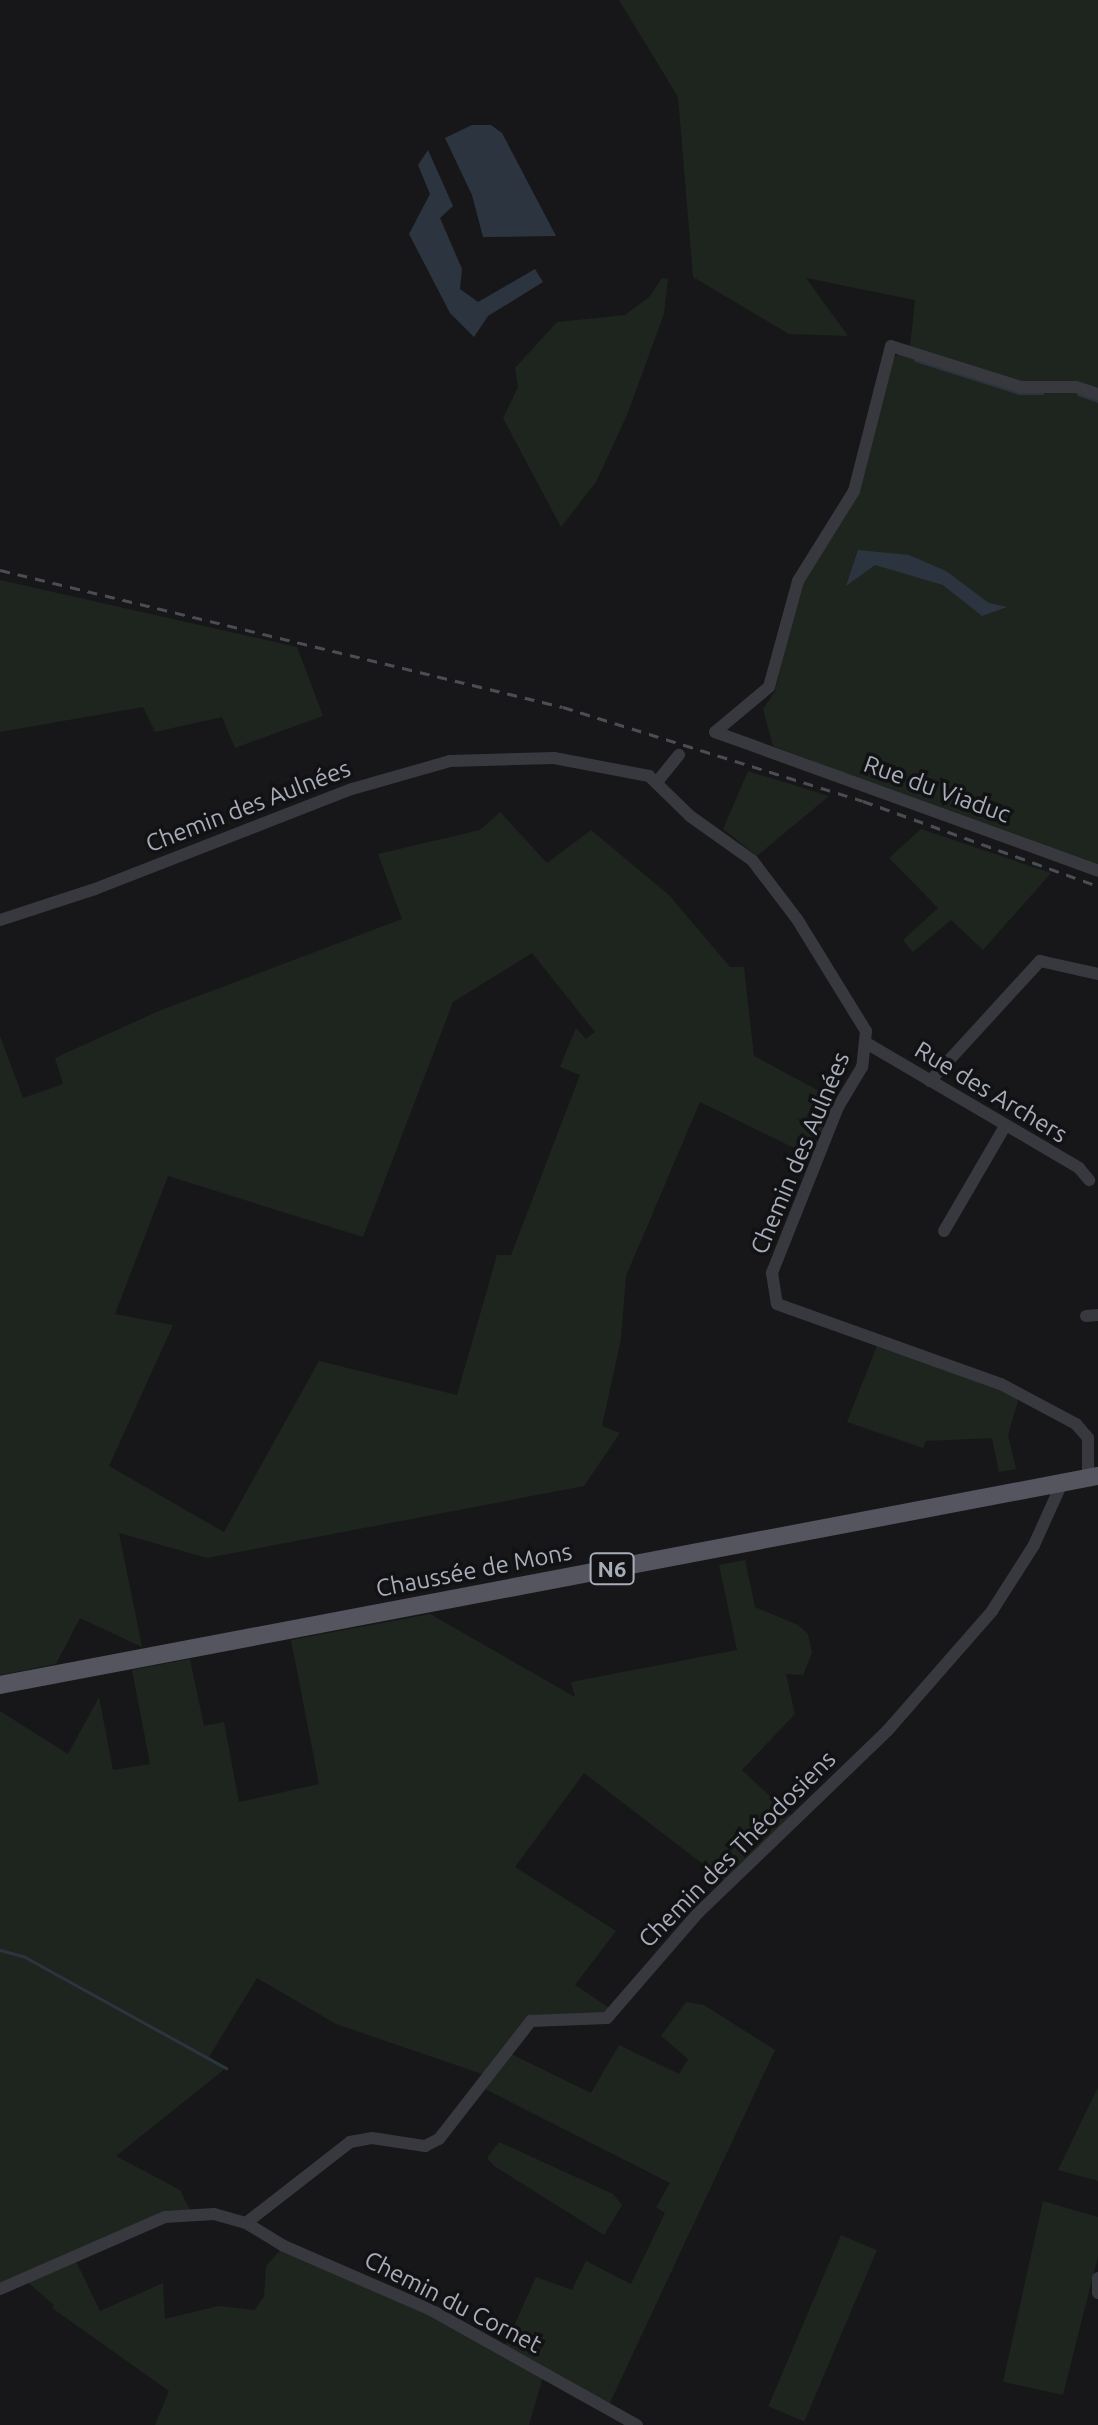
<!DOCTYPE html>
<meta charset="utf-8">
<style>
body{margin:0}
#map{position:relative;width:1098px;height:2425px;overflow:hidden;background:#17171a;font-family:Ubuntu,sans-serif}
div>[style]{position:absolute}
[style*='--x']{left:calc(var(--x)*1px);top:calc(var(--y)*1px);width:calc(var(--w)*1px);rotate:calc(var(--a)*1deg)}
.green>*{inset:0;background:#1d251e;transform-origin:0 0}
.water>*{inset:0;background:#2c353f}
.stream>*{height:3px;margin:-1.5px;padding:0 1.5px;transform-origin:1.5px;border-radius:1.5px;background:#2c353f}
.street>*{height:12px;margin:-6px;padding:0 6px;transform-origin:6px;border-radius:6px;background:#38393f}
.primary>*{height:18px;margin:-9px;padding:0 9px;transform-origin:9px;border-radius:9px;background:#54555e}
.rail>*{height:3px;margin-top:-1.5px;transform-origin:0;background:repeating-linear-gradient(90deg,#4b4d54 0 10px,transparent 0 18px)}
span{translate:-50% -50%;white-space:nowrap;text-align:center;line-height:1.15;-webkit-text-stroke:7px #121215;paint-order:stroke}
.shield-label span{padding:2px 6px;background:#121215;border:2px solid;border-radius:6px;-webkit-text-stroke-width:0}
.shield-label{font-size:22px;color:#a8adba;font-weight:700}
.street-label{font-size:24px;color:#a8adba}
</style>
<div id="map">
<div class="green">
<i style="clip-path:polygon(619px 0,1098px 0,1098px 871px,773px 746px,763px 709px,775px 691px,802px 582px,857px 492px,892px 358px,910px 347px,915px 300px,806px 278px,848px 336px,789px 334px,693px 277px,678px 97px)"></i>
<i style="clip-path:polygon(662px 278px,668px 279px,664px 314px,627px 415px,596px 482px,561px 527px,503px 418px,518px 387px,515px 368px,557px 322px,625px 315px,649px 297px)"></i>
<i style="clip-path:polygon(0 580px,297px 647px,323px 716px,235px 748px,222px 717px,155px 732px,143px 707px,0 732px)"></i>
<i style="clip-path:polygon(748px 771px,829px 796px,757px 856px,723px 829px)"></i>
<i style="clip-path:polygon(evenodd,500px 812px,547px 863px,591px 830px,669px 895px,730px 967px,744px 967px,754px 1056px,836px 1100px,815px 1158px,700px 1102px,626px 1276px,621px 1339px,602px 1426px,620px 1433px,584px 1486px,207px 1558px,119px 1533px,142px 1647px,80px 1618px,56px 1664px,0 1675px,0 1036px,23px 1098px,63px 1084px,55px 1058px,161px 1010px,402px 919px,378px 854px,480px 830px,500px 812px,532px 953px,595px 1032px,586px 1039px,576px 1028px,560px 1067px,580px 1075px,511px 1255px,497px 1255px,457px 1395px,319px 1361px,224px 1532px,109px 1466px,173px 1325px,115px 1314px,168px 1176px,363px 1237px,453px 1002px,532px 953px)"></i>
<i style="clip-path:polygon(921px 829px,1051px 873px,983px 950px,951px 920px,913px 952px,903px 940px,938px 908px,889px 858px)"></i>
<i style="clip-path:polygon(878px 1343px,1020px 1394px,1008px 1435px,1016px 1469px,999px 1472px,992px 1438px,926px 1441px,923px 1448px,847px 1422px)"></i>
<i style="clip-path:polygon(evenodd,745px 1560px,755px 1607px,798px 1625px,808px 1634px,812px 1653px,803px 1675px,786px 1674px,795px 1714px,742px 1770px,793px 1818px,725px 1881px,584px 1773px,515px 1867px,616px 1931px,575px 1985px,614px 2011px,607px 2018px,539px 2018px,505px 2051px,591px 2093px,619px 2045px,679px 2074px,688px 2059px,661px 2036px,686px 2002px,704px 2005px,775px 2050px,607px 2409px,544px 2373px,529px 2425px,155px 2425px,169px 2391px,52px 2308px,54px 2305px,25px 2280px,0 2289px,0 1711px,68px 1754px,99px 1697px,113px 1770px,150px 1764px,132px 1670px,190px 1659px,204px 1726px,224px 1722px,239px 1802px,319px 1784px,291px 1640px,430px 1614px,575px 1697px,571px 1682px,737px 1650px,719px 1565px,745px 1560px,257px 1978px,336px 2024px,488px 2076px,481px 2087px,670px 2183px,656px 2207px,665px 2213px,631px 2284px,586px 2261px,572px 2290px,536px 2277px,503px 2350px,284px 2246px,266px 2266px,264px 2297px,254px 2310px,218px 2306px,165px 2319px,163px 2283px,100px 2311px,75px 2259px,191px 2212px,180px 2190px,116px 2156px,226px 2068px,209px 2057px,257px 1978px)"></i>
<i style="clip-path:polygon(1098px 2087px,1098px 2181px,1058px 2170px)"></i>
<i style="clip-path:polygon(499px 2142px,613px 2194px,622px 2205px,604px 2235px,494px 2166px,487px 2158px)"></i>
<i style="clip-path:polygon(1043px 2201px,1098px 2217px,1098px 2256px,1063px 2395px,1003px 2382px)"></i>
<i style="left:841px;top:2235px;width:39px;height:186px;rotate:23deg"></i>
</div>
<div class="water">
<i style="clip-path:polygon(472px 125px,491px 125px,502px 133px,556px 236px,483px 237px,472px 195px,445px 138px)"></i>
<i style="clip-path:polygon(428px 150px,453px 206px,440px 218px,462px 269px,460px 289px,478px 302px,535px 269px,543px 282px,488px 316px,474px 337px,450px 313px,409px 234px,430px 194px,418px 165px)"></i>
<i style="clip-path:polygon(858px 550px,909px 555px,946px 571px,989px 603px,1007px 607px,982px 616px,943px 585px,875px 565px,846px 586px)"></i>
</div>
<div class="stream">
<i style="--x:915;--y:360;--w:109;--a:17.6"></i>
<i style="--x:1019;--y:393;--w:23;--a:0"></i>
<i style="--x:1078;--y:394;--w:21;--a:19"></i>
<i style="--x:0;--y:1950;--w:24;--a:15"></i>
<i style="--x:23;--y:1956;--w:232;--a:28.9"></i>
</div>
<div class="street">
<i style="--x:1098;--y:394;--w:23;--a:-162"></i>
<i style="--x:1076;--y:387;--w:55;--a:180"></i>
<i style="--x:1021;--y:387;--w:136;--a:-162.5"></i>
<i style="--x:891;--y:346;--w:150;--a:104.3"></i>
<i style="--x:854;--y:491;--w:106;--a:121.9"></i>
<i style="--x:798;--y:581;--w:110;--a:105.3"></i>
<i style="--x:769;--y:687;--w:70;--a:140.2"></i>
<i style="--x:715;--y:732;--w:407;--a:19.9"></i>
<i style="--x:657;--y:782;--w:35;--a:-51"></i>
<i style="--x:0;--y:920;--w:100;--a:-18.1"></i>
<i style="--x:95;--y:889;--w:276;--a:-21.3"></i>
<i style="--x:352;--y:789;--w:102;--a:-15.9"></i>
<i style="--x:450;--y:761;--w:104;--a:-1.7"></i>
<i style="--x:554;--y:758;--w:97;--a:10.7"></i>
<i style="--x:649;--y:776;--w:57;--a:44.3"></i>
<i style="--x:690;--y:816;--w:76;--a:35.4"></i>
<i style="--x:752;--y:860;--w:74;--a:52.7"></i>
<i style="--x:797;--y:919;--w:132;--a:58.4"></i>
<i style="--x:866;--y:1031;--w:36;--a:96"></i>
<i style="--x:862;--y:1067;--w:47;--a:121"></i>
<i style="--x:838;--y:1107;--w:179;--a:111.7"></i>
<i style="--x:772;--y:1273;--w:31;--a:81"></i>
<i style="--x:777;--y:1304;--w:238;--a:19.7"></i>
<i style="--x:1001;--y:1384;--w:85;--a:28.1"></i>
<i style="--x:1076;--y:1424;--w:18;--a:49"></i>
<i style="--x:1088;--y:1438;--w:40;--a:90"></i>
<i style="--x:868;--y:1044;--w:245;--a:30.4"></i>
<i style="--x:1079;--y:1168;--w:16;--a:50"></i>
<i style="--x:930;--y:1081;--w:163;--a:-47.5"></i>
<i style="--x:1040;--y:961;--w:59;--a:12.6"></i>
<i style="--x:944;--y:1231;--w:121;--a:-59.8"></i>
<i style="--x:1086;--y:1316;--w:12;--a:-5"></i>
<i style="--x:246;--y:2223;--w:132;--a:-37.9"></i>
<i style="--x:350;--y:2142;--w:22;--a:-10"></i>
<i style="--x:372;--y:2138;--w:54;--a:8.6"></i>
<i style="--x:425;--y:2146;--w:16;--a:-27"></i>
<i style="--x:439;--y:2139;--w:150;--a:-52.1"></i>
<i style="--x:531;--y:2021;--w:76;--a:-2.3"></i>
<i style="--x:607;--y:2018;--w:139;--a:-49.1"></i>
<i style="--x:698;--y:1913;--w:264;--a:-43.9"></i>
<i style="--x:888;--y:1730;--w:158;--a:-48.8"></i>
<i style="--x:992;--y:1611;--w:78;--a:-57.5"></i>
<i style="--x:1034;--y:1545;--w:68;--a:-65.7"></i>
<i style="--x:1098;--y:2278;--w:15;--a:90"></i>
<i style="--x:0;--y:2289;--w:180;--a:-23.6"></i>
<i style="--x:165;--y:2217;--w:49;--a:-3.5"></i>
<i style="--x:214;--y:2214;--w:33;--a:16"></i>
<i style="--x:246;--y:2223;--w:44;--a:31.2"></i>
<i style="--x:284;--y:2246;--w:160;--a:23.5"></i>
<i style="--x:431;--y:2310;--w:236;--a:29.2"></i>
</div>
<div class="primary">
<i style="--x:0;--y:1685;--w:1118;--a:-10.78"></i>
</div>
<div class="rail">
<i style="--x:0;--y:570;--w:579;--a:13.68"></i>
<i style="--x:563;--y:707;--w:314;--a:17.4"></i>
<i style="--x:863;--y:801;--w:250;--a:19.9"></i>
</div>
<div class="shield-label">
<span style="left:612px;top:1569px">N6</span>
</div>
<div class="street-label">
<span style="left:937px;top:789px;rotate:20deg">Rue du Viaduc</span>
<span style="left:248px;top:806px;rotate:-21deg">Chemin des Aulnées</span>
<span style="left:991px;top:1092px;rotate:31deg">Rue des Archers</span>
<span style="left:800px;top:1153px;rotate:-67deg">Chemin des Aulnées</span>
<span style="left:474px;top:1570px;rotate:-11deg">Chaussée de Mons</span>
<span style="left:737px;top:1849px;rotate:-45deg">Chemin des Théodosiens</span>
<span style="left:453px;top:2302px;rotate:27deg">Chemin du Cornet</span>
</div>
</div>
